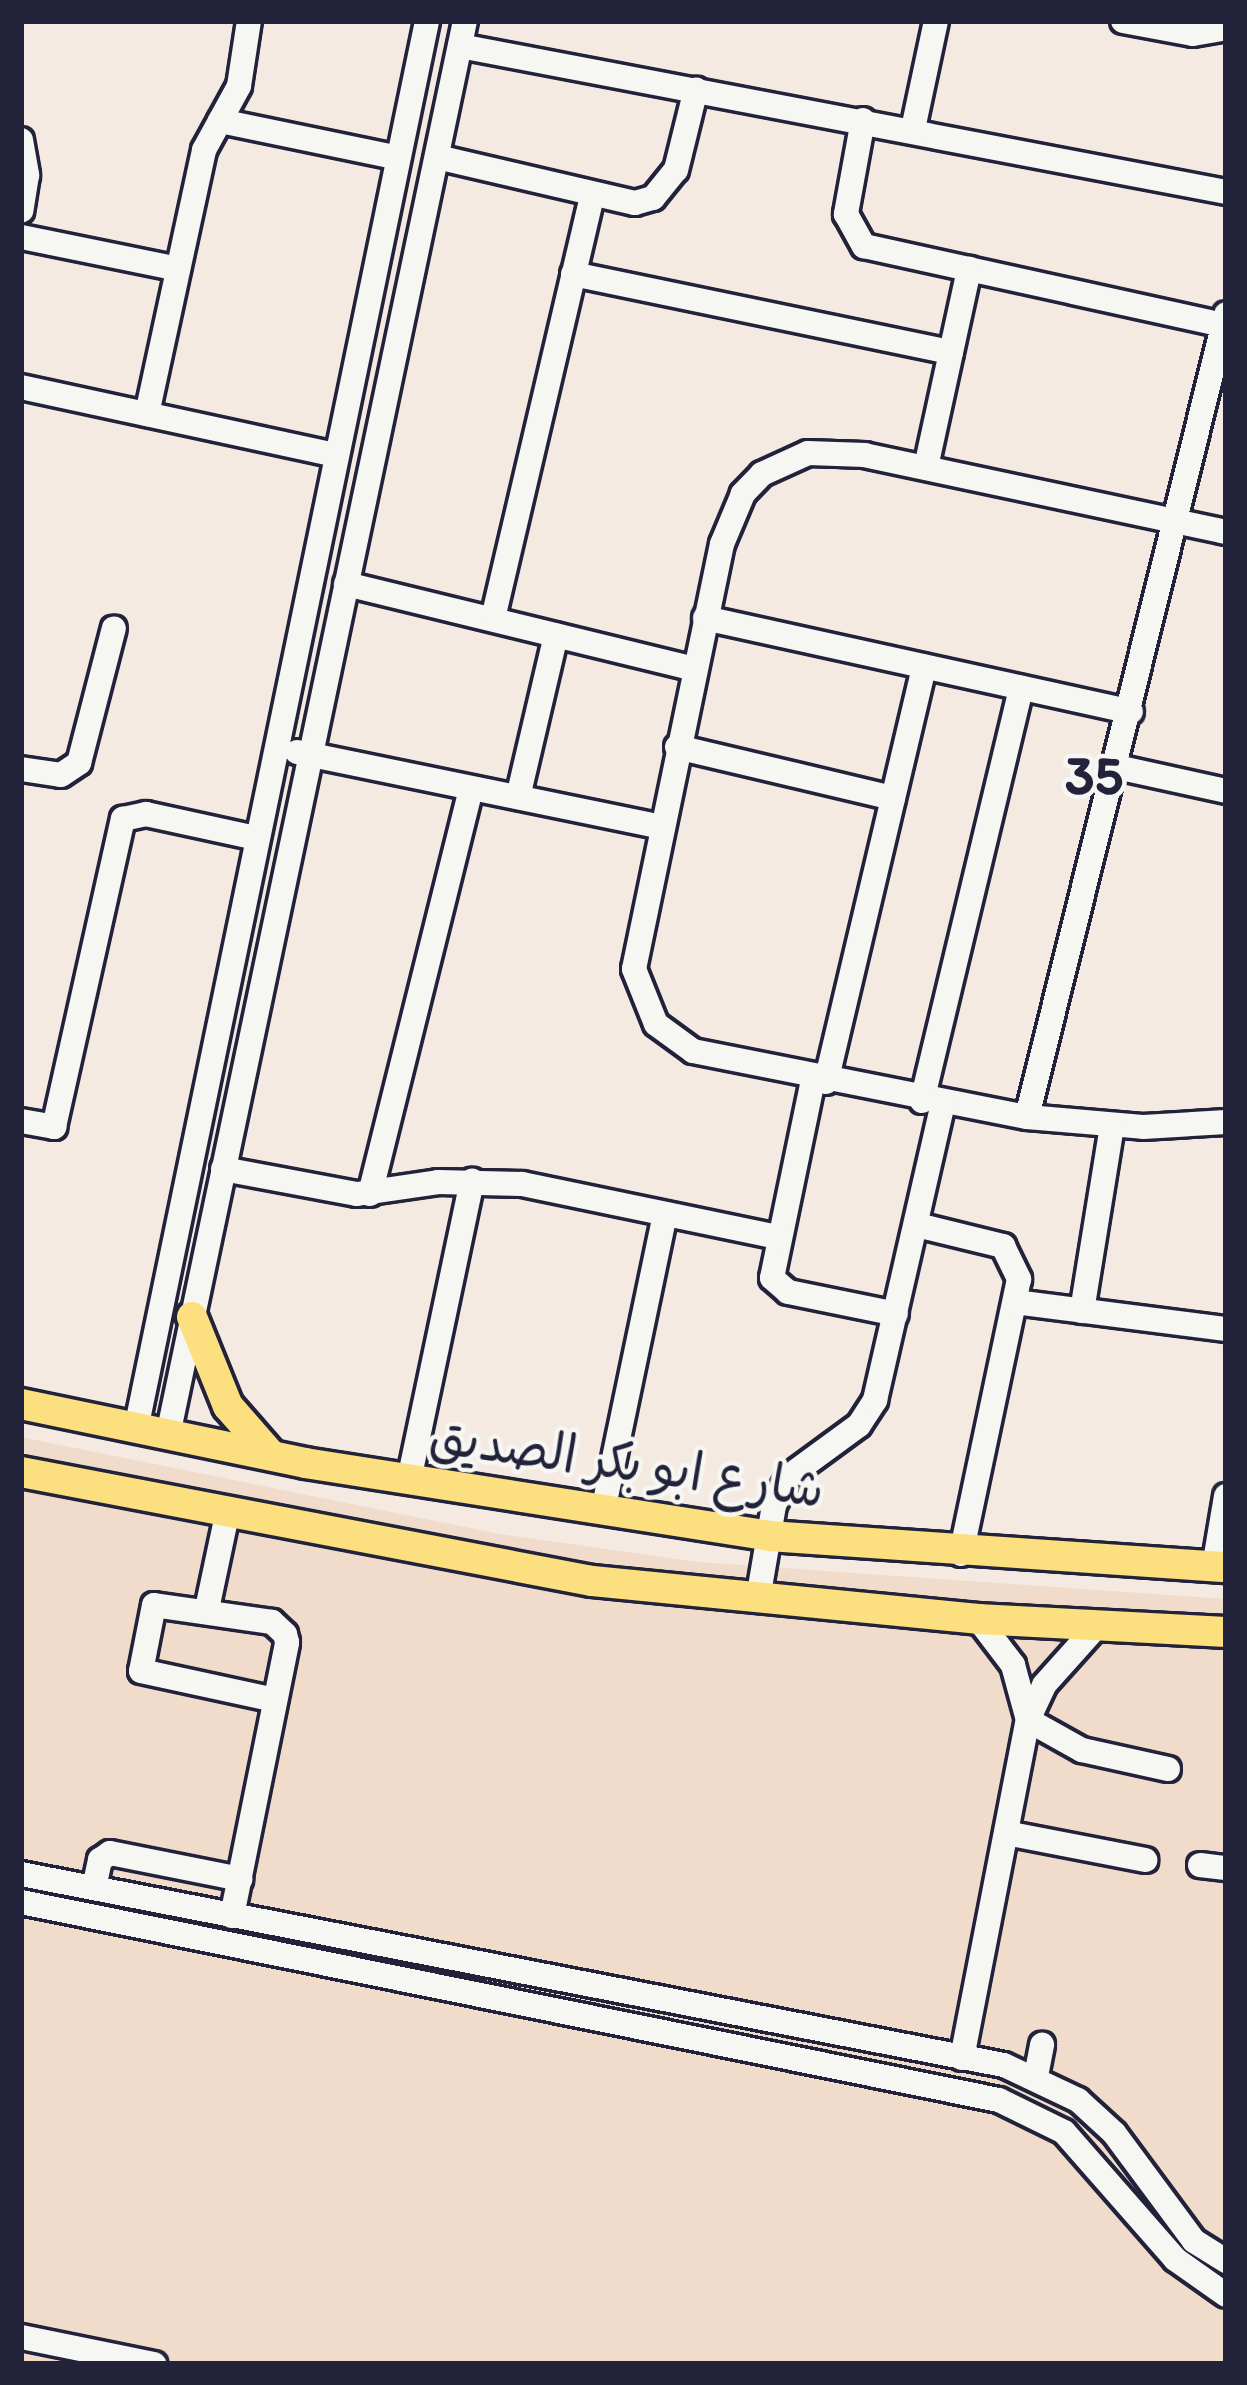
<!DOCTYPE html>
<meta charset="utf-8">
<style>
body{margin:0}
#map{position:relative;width:1247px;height:2385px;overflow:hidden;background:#f4eae1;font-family:Itim,"Playpen Sans Arabic",sans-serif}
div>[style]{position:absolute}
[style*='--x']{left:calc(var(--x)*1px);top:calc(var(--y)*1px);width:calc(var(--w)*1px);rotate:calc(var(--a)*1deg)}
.built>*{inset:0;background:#f1dccc}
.roads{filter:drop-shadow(3px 0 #22223b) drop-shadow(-3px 0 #22223b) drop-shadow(0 3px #22223b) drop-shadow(0 -3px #22223b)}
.minor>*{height:24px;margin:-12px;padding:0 12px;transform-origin:12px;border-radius:12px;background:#f6f6f2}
.major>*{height:30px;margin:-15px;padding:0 15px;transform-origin:15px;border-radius:15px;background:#fce080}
span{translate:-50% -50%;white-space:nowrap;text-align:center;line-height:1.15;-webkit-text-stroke:9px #f6f6f2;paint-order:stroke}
.street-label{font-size:51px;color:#22223b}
.neighbourhood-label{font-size:54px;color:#22223b;font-weight:700}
.frame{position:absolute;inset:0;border:24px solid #22223b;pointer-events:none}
</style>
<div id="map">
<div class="built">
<i style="clip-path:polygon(21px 1437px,500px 1534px,699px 1562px,1226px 1599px,1226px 2364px,21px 2364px)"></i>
</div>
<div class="roads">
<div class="minor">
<i style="--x:1123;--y:21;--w:71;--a:10.5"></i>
<i style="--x:1193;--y:34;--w:34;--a:-10"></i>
<i style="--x:460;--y:46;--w:780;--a:10.79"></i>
<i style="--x:863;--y:120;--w:96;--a:100.3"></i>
<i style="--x:846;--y:214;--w:37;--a:61"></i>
<i style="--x:864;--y:246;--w:369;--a:12.4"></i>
<i style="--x:220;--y:121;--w:182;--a:11.7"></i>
<i style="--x:913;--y:129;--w:110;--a:-78"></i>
<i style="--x:21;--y:140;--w:36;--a:80"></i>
<i style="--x:27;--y:175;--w:36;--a:99"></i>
<i style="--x:437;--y:157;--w:203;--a:13.1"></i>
<i style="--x:635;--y:203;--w:19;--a:-16"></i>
<i style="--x:653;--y:198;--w:36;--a:-51"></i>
<i style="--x:676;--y:170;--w:83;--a:-76.1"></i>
<i style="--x:21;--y:237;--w:160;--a:11.5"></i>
<i style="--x:573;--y:274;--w:386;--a:11.7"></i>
<i style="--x:21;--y:387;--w:321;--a:12.2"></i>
<i style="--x:147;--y:414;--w:270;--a:-77.8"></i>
<i style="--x:204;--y:150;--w:73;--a:-61.3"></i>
<i style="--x:239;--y:86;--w:66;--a:-81.3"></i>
<i style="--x:926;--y:467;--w:203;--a:-77.7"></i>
<i style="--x:1226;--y:532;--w:369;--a:-168"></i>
<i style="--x:865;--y:455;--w:57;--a:-178"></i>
<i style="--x:808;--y:453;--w:51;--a:155.5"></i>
<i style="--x:762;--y:474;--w:28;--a:134"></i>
<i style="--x:743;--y:494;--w:54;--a:112.8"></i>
<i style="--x:722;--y:544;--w:434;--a:101.7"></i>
<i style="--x:634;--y:969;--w:59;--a:68.2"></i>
<i style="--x:656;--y:1024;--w:46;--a:36.1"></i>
<i style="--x:693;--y:1051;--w:340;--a:11.2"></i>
<i style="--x:1027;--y:1117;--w:116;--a:4.9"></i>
<i style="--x:1143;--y:1127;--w:83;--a:-3.4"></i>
<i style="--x:346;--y:584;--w:358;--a:13.7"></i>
<i style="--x:494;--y:614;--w:430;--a:-76.8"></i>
<i style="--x:705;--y:618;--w:436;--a:12.4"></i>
<i style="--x:677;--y:747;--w:222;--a:13.3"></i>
<i style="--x:297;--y:752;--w:369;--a:11.6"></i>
<i style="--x:1117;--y:767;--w:112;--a:12.4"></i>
<i style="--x:21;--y:769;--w:40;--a:8.5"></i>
<i style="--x:61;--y:775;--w:22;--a:-34"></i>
<i style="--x:79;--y:763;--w:139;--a:-75.5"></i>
<i style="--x:518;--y:797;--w:166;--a:-76.8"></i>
<i style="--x:813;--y:1080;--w:202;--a:101.7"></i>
<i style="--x:772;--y:1278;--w:21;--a:41"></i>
<i style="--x:788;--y:1292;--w:110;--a:11.5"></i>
<i style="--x:826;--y:1082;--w:427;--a:-76.7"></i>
<i style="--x:922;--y:1101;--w:425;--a:-76.5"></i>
<i style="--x:1027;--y:1117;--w:827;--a:-76.08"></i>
<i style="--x:21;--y:1121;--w:34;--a:10"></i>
<i style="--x:54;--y:1127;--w:316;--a:-77.4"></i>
<i style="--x:123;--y:819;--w:24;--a:-12"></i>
<i style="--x:146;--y:814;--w:113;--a:12.3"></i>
<i style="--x:223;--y:1169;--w:136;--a:10.6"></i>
<i style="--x:357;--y:1194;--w:82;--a:-8.4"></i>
<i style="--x:438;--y:1182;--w:84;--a:1.4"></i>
<i style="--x:522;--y:1184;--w:260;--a:11.7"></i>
<i style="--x:370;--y:1194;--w:418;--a:-76"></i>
<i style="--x:917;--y:1225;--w:89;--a:13.7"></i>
<i style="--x:1003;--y:1246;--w:37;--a:64"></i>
<i style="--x:1019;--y:1279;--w:281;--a:101.9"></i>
<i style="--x:1015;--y:1302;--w:213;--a:7.3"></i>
<i style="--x:1082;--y:1311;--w:188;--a:-80.8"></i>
<i style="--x:136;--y:1429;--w:1438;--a:-78.32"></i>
<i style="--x:168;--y:1435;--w:1445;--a:-78.14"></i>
<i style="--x:409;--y:1480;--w:306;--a:-78.1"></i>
<i style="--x:603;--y:1511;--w:303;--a:-78.2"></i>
<i style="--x:1214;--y:1567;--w:72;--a:-80.4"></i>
<i style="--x:758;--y:1599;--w:95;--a:-80.3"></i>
<i style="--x:774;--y:1505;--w:31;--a:-63"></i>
<i style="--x:788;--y:1477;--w:88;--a:-36.2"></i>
<i style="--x:859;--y:1425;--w:30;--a:-57"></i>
<i style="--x:875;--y:1400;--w:304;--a:-77.1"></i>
<i style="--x:207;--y:1609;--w:96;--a:-78"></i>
<i style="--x:978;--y:1619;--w:58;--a:52.7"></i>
<i style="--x:1013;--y:1665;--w:57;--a:74.7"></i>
<i style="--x:1028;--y:1720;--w:62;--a:29.1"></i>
<i style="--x:1082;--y:1750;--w:88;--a:12.5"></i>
<i style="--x:1006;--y:1833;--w:142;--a:11"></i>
<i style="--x:1200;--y:1865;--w:26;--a:7"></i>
<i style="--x:21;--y:1874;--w:1001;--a:11"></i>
<i style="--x:1004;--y:2065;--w:82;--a:25.3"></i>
<i style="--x:1078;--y:2100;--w:49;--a:42.5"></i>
<i style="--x:1114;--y:2133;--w:134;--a:53.5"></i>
<i style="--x:1194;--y:2241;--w:38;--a:32"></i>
<i style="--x:94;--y:1888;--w:29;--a:-78"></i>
<i style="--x:100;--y:1860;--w:12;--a:-35"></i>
<i style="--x:110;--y:1853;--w:133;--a:11.3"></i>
<i style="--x:21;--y:1902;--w:998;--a:11.45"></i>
<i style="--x:999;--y:2100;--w:72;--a:26.2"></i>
<i style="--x:1064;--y:2132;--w:169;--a:48.8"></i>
<i style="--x:1175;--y:2259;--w:62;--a:35.2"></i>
<i style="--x:232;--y:1916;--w:279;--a:-78.6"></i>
<i style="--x:287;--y:1642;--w:8;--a:-104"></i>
<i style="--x:285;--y:1634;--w:18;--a:-137"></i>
<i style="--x:272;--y:1622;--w:119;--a:-171.8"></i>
<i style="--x:154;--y:1605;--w:67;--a:101.1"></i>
<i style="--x:141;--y:1671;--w:137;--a:12.2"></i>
<i style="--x:962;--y:2058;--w:344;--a:-79"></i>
<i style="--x:1028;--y:1720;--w:38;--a:-65"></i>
<i style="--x:1044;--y:1685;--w:78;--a:-48.1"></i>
<i style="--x:1036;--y:2076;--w:32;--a:-79"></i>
<i style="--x:21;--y:2337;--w:136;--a:11.5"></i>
</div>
<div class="major">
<i style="--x:192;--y:1317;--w:96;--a:68"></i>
<i style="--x:228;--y:1406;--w:64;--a:48.8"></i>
<i style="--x:21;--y:1404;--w:290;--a:11.7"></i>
<i style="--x:305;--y:1463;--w:470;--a:8.9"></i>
<i style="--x:769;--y:1536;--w:458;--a:3.9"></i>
<i style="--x:21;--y:1472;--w:581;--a:10.81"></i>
<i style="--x:592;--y:1581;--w:388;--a:5.6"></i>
<i style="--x:978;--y:1619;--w:248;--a:3"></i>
</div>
</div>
<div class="street-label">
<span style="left:627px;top:1463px;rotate:8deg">شارع ابو بكر الصديق</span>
</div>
<div class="neighbourhood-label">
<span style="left:1094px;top:776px">35</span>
</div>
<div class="frame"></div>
</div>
